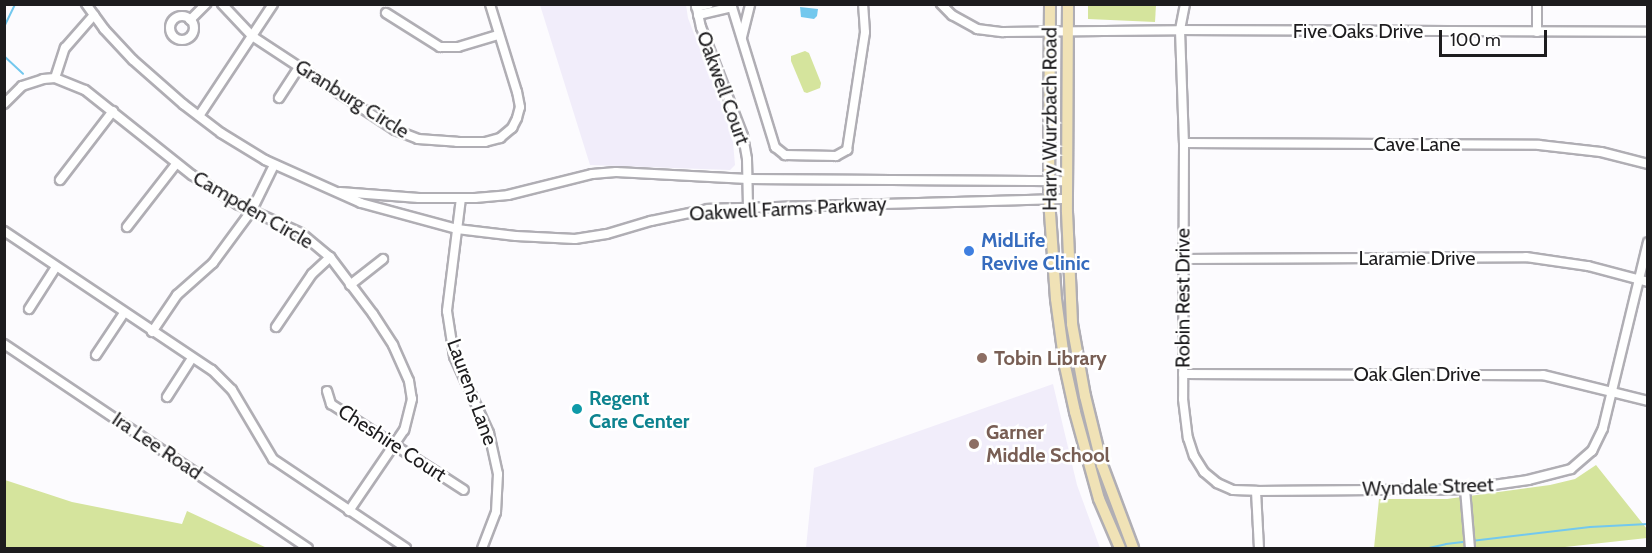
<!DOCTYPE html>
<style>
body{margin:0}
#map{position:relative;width:1652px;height:553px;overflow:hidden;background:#fcfbfe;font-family:Cabin,sans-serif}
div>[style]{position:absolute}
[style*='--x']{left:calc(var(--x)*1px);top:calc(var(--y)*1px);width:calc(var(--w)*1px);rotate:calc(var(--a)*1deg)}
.built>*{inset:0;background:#f1edfa}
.green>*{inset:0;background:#d5e49d}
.water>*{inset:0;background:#73c8ee}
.stream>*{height:2px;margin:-1px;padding:0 1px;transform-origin:1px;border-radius:1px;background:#73c8ee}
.roads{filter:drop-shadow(2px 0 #b0aeb4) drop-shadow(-2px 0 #b0aeb4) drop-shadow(0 2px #b0aeb4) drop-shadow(0 -2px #b0aeb4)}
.street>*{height:8px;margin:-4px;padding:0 4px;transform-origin:4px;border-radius:4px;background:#fff}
.street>.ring{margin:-4px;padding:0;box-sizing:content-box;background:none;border:8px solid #fff;border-radius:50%}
.secondary>*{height:10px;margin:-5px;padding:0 5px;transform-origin:5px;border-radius:5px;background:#f0e2b6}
.dots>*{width:16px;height:16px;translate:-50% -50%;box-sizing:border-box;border:3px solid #fff;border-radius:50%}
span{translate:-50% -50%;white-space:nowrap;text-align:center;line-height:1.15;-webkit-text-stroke:5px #fff;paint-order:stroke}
.street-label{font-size:20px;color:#1d1c1e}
.shop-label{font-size:20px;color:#366cbe;font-weight:700}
.left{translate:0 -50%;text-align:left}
.education-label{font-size:20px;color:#785e54;font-weight:700}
.culture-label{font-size:20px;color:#0d838f;font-weight:700}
.frame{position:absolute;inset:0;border:6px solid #1d1c1e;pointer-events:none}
.scale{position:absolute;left:1439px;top:30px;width:108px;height:27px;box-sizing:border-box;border:3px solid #1d1c1e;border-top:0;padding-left:8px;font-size:18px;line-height:21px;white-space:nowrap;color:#1d1c1e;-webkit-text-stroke:4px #fff;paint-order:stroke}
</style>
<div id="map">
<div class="built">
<i style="clip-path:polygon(540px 5px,686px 5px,688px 18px,724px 112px,733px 142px,735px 165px,730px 170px,590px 165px)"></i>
<i style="clip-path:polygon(1053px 384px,1077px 485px,1100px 548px,806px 548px,814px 468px)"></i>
</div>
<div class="green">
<i style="clip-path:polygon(1088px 5px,1156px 5px,1155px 22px,1088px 19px)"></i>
<i style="clip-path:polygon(805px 51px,809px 53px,821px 83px,820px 88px,807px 93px,804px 92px,791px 61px,791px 56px)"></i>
<i style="clip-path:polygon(1596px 465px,1647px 529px,1647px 538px,1556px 548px,1374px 548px,1379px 499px,1447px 499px,1550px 485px,1575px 479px)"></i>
<i style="clip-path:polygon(5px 480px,72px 502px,182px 524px,187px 511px,267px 548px,5px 548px)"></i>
</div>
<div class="water">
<i style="clip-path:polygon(800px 7px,818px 9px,817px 16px,814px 19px,801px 17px)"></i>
</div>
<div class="stream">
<i style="--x:4;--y:27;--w:25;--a:-64"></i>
<i style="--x:4;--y:56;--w:26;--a:43"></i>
<i style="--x:1429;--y:548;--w:17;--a:-13"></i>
<i style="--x:1446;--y:544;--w:145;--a:-6.7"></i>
<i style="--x:1590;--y:527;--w:58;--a:-3"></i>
</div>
<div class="roads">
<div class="street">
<i style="--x:86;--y:4;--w:31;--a:54"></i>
<i style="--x:104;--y:29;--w:42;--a:46.9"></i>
<i style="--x:133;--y:60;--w:67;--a:41.3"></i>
<i style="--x:183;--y:104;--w:48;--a:37.3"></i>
<i style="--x:221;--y:133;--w:52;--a:31.5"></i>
<i style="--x:265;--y:160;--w:105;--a:24.1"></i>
<i style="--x:361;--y:203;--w:99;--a:15.2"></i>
<i style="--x:457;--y:229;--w:59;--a:6.8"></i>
<i style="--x:516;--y:236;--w:59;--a:2.9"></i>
<i style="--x:575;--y:239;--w:32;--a:-9"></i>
<i style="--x:607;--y:234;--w:46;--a:-16.5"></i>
<i style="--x:651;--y:221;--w:58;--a:-11.9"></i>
<i style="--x:708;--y:209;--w:359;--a:-1.6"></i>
<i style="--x:222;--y:4;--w:44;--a:46.8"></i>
<i style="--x:252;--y:36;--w:171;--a:33.3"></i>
<i style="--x:395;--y:130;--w:25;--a:21"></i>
<i style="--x:418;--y:139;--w:39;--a:4"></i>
<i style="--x:457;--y:142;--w:28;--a:0"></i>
<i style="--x:485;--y:142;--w:16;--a:-15"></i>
<i style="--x:500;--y:138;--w:16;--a:-40"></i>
<i style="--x:512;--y:128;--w:11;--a:-63"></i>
<i style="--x:517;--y:118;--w:11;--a:-75"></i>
<i style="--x:520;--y:107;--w:15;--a:-101"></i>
<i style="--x:517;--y:92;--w:92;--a:-107.1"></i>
<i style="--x:696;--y:4;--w:24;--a:78"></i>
<i style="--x:701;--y:27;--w:117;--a:68.9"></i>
<i style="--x:743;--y:136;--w:23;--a:80"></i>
<i style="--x:747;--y:159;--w:48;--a:88.8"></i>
<i style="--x:731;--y:4;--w:150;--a:72.9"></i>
<i style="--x:775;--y:147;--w:13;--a:39"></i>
<i style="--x:785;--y:155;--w:51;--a:1.1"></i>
<i style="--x:836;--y:156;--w:13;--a:-29"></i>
<i style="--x:847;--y:150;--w:119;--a:-81.3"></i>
<i style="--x:865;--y:32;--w:28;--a:-94"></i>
<i style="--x:941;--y:4;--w:16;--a:45"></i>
<i style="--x:952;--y:15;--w:29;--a:29"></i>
<i style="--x:977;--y:29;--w:26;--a:7"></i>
<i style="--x:1003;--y:32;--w:177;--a:-0.6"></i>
<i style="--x:1180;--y:30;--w:468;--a:0.2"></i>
<i style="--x:1185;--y:4;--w:26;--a:101"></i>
<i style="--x:1180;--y:30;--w:113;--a:88"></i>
<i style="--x:1184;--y:143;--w:256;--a:90.2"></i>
<i style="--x:1183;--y:399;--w:39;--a:83"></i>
<i style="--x:1188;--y:438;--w:19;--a:72"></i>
<i style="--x:1194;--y:456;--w:19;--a:58"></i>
<i style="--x:1204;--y:472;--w:17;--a:40"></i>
<i style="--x:1217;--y:483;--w:17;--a:24"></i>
<i style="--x:1233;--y:490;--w:23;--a:2"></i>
<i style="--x:1256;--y:491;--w:209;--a:-0.5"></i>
<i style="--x:1465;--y:489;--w:64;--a:-8.1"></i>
<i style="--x:1528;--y:480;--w:44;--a:-14.3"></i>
<i style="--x:1571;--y:469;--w:28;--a:-41"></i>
<i style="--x:1592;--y:451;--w:25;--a:-64"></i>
<i style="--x:1603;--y:428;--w:191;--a:-76.4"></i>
<i style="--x:1537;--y:4;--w:28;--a:90"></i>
<i style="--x:696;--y:7;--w:13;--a:-13"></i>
<i style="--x:386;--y:13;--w:64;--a:32.2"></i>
<i style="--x:440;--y:47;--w:18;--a:0"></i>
<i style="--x:458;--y:47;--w:42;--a:-16.7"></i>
<i style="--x:698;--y:15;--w:35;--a:-13"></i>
<i class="ring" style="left:170px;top:16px;width:16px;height:16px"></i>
<i style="--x:190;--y:20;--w:23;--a:-45"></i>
<i style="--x:742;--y:37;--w:34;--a:-76"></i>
<i style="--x:55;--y:78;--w:32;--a:-72"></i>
<i style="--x:65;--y:48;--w:44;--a:-48.7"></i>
<i style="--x:279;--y:98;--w:37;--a:-57"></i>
<i style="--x:4;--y:104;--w:25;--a:-45"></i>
<i style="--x:22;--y:86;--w:22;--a:-18"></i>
<i style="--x:43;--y:79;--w:12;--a:-5"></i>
<i style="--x:55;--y:78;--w:32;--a:22"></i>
<i style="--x:85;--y:90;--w:137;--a:38.5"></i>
<i style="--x:192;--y:175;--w:54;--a:32.8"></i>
<i style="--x:237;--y:204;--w:70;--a:24.4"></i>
<i style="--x:301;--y:233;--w:38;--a:40"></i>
<i style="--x:330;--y:257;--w:71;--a:53"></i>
<i style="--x:373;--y:314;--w:37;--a:57"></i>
<i style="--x:393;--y:345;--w:39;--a:66"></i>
<i style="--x:409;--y:381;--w:18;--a:81"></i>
<i style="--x:412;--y:399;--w:32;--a:104"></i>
<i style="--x:404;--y:430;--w:98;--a:124.2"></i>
<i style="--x:199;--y:116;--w:134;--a:-56.5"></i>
<i style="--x:1184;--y:143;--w:355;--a:0.3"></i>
<i style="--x:1539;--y:145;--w:62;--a:6.4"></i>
<i style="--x:1601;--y:152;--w:49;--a:14.3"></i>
<i style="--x:60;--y:180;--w:87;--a:-52.5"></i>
<i style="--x:340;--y:192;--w:79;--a:4.3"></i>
<i style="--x:419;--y:198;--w:56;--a:0"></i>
<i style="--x:475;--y:198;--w:33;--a:-5"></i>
<i style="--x:508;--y:195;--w:87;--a:-14"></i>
<i style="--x:592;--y:174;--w:24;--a:-5"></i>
<i style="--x:616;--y:172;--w:132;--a:3"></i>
<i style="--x:748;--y:179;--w:319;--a:0.4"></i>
<i style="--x:461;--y:198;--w:114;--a:97.1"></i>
<i style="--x:447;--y:311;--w:46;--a:81.2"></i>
<i style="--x:454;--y:356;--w:85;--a:65.6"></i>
<i style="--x:489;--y:433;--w:42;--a:77.6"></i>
<i style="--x:498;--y:474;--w:38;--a:93"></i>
<i style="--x:496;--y:512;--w:39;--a:111"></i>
<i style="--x:127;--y:227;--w:80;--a:-52.1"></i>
<i style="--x:4;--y:231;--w:250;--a:33.8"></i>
<i style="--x:212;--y:370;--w:28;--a:45"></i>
<i style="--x:232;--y:390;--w:80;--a:59.3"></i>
<i style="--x:273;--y:459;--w:160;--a:33.8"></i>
<i style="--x:1184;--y:259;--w:342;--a:-0.3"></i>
<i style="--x:1526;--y:257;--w:63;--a:8.3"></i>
<i style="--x:1588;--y:266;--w:62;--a:14.9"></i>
<i style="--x:350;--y:285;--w:42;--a:-38.2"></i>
<i style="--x:29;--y:309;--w:50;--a:-57.3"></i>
<i style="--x:276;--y:327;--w:64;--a:-55.8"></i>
<i style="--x:312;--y:274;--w:25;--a:-43"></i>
<i style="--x:152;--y:332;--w:45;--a:-56"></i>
<i style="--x:177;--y:295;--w:48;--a:-41.6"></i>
<i style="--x:213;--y:263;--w:66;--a:-53.7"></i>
<i style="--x:252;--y:210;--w:50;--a:-63.9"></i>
<i style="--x:4;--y:344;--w:366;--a:33.9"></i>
<i style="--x:96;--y:355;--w:50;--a:-56.3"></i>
<i style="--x:1183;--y:374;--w:360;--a:0.2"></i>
<i style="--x:1543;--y:375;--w:108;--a:13.9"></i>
<i style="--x:327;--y:391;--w:14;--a:73"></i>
<i style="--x:331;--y:404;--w:158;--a:32.9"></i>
<i style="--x:167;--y:397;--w:46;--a:-57.3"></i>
<i style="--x:1465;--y:489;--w:59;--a:85.2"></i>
<i style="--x:1256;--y:491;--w:57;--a:87"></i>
</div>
<div class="secondary">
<i style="--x:1050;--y:4;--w:195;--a:90.3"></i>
<i style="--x:1049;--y:199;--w:100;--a:86"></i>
<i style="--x:1056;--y:299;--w:68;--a:82.3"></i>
<i style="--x:1065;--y:366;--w:47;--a:77.7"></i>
<i style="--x:1075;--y:412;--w:90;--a:74.6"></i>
<i style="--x:1099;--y:499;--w:53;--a:66.8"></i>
<i style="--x:1068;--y:4;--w:208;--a:90.3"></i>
<i style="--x:1067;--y:212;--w:112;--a:87.4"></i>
<i style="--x:1072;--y:324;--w:73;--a:79.8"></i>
<i style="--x:1085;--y:396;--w:71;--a:76.2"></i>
<i style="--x:1102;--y:465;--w:89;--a:69.5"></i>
</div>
</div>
<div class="dots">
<i style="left:969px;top:251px;background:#3f7fe0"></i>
<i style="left:982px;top:358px;background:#8d6e63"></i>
<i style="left:577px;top:409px;background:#0f9aa8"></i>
<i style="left:974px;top:444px;background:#8d6e63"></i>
</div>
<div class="street-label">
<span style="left:1358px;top:31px">Five Oaks Drive</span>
<span style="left:723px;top:88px;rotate:70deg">Oakwell Court</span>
<span style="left:352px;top:99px;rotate:32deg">Granburg Circle</span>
<span style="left:1050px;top:119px;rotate:-90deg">Harry Wurzbach Road</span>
<span style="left:1417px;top:144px">Cave Lane</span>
<span style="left:788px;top:209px;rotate:-3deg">Oakwell Farms Parkway</span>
<span style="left:253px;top:210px;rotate:30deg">Campden Circle</span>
<span style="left:1417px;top:258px">Laramie Drive</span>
<span style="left:1183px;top:298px;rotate:-90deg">Robin Rest Drive</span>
<span style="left:1417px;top:374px">Oak Glen Drive</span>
<span style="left:472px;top:392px;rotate:70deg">Laurens Lane</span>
<span style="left:392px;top:443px;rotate:33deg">Cheshire Court</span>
<span style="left:157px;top:446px;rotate:34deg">Ira Lee Road</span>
<span style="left:1428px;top:487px;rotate:-2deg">Wyndale Street</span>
</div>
<div class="shop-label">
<span class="left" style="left:981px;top:252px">MidLife<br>Revive Clinic</span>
</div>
<div class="education-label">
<span class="left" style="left:994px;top:358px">Tobin Library</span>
<span class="left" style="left:986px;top:444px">Garner<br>Middle School</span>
</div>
<div class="culture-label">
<span class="left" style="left:589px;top:410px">Regent<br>Care Center</span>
</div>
<div class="frame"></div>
<div class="scale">100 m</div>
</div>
